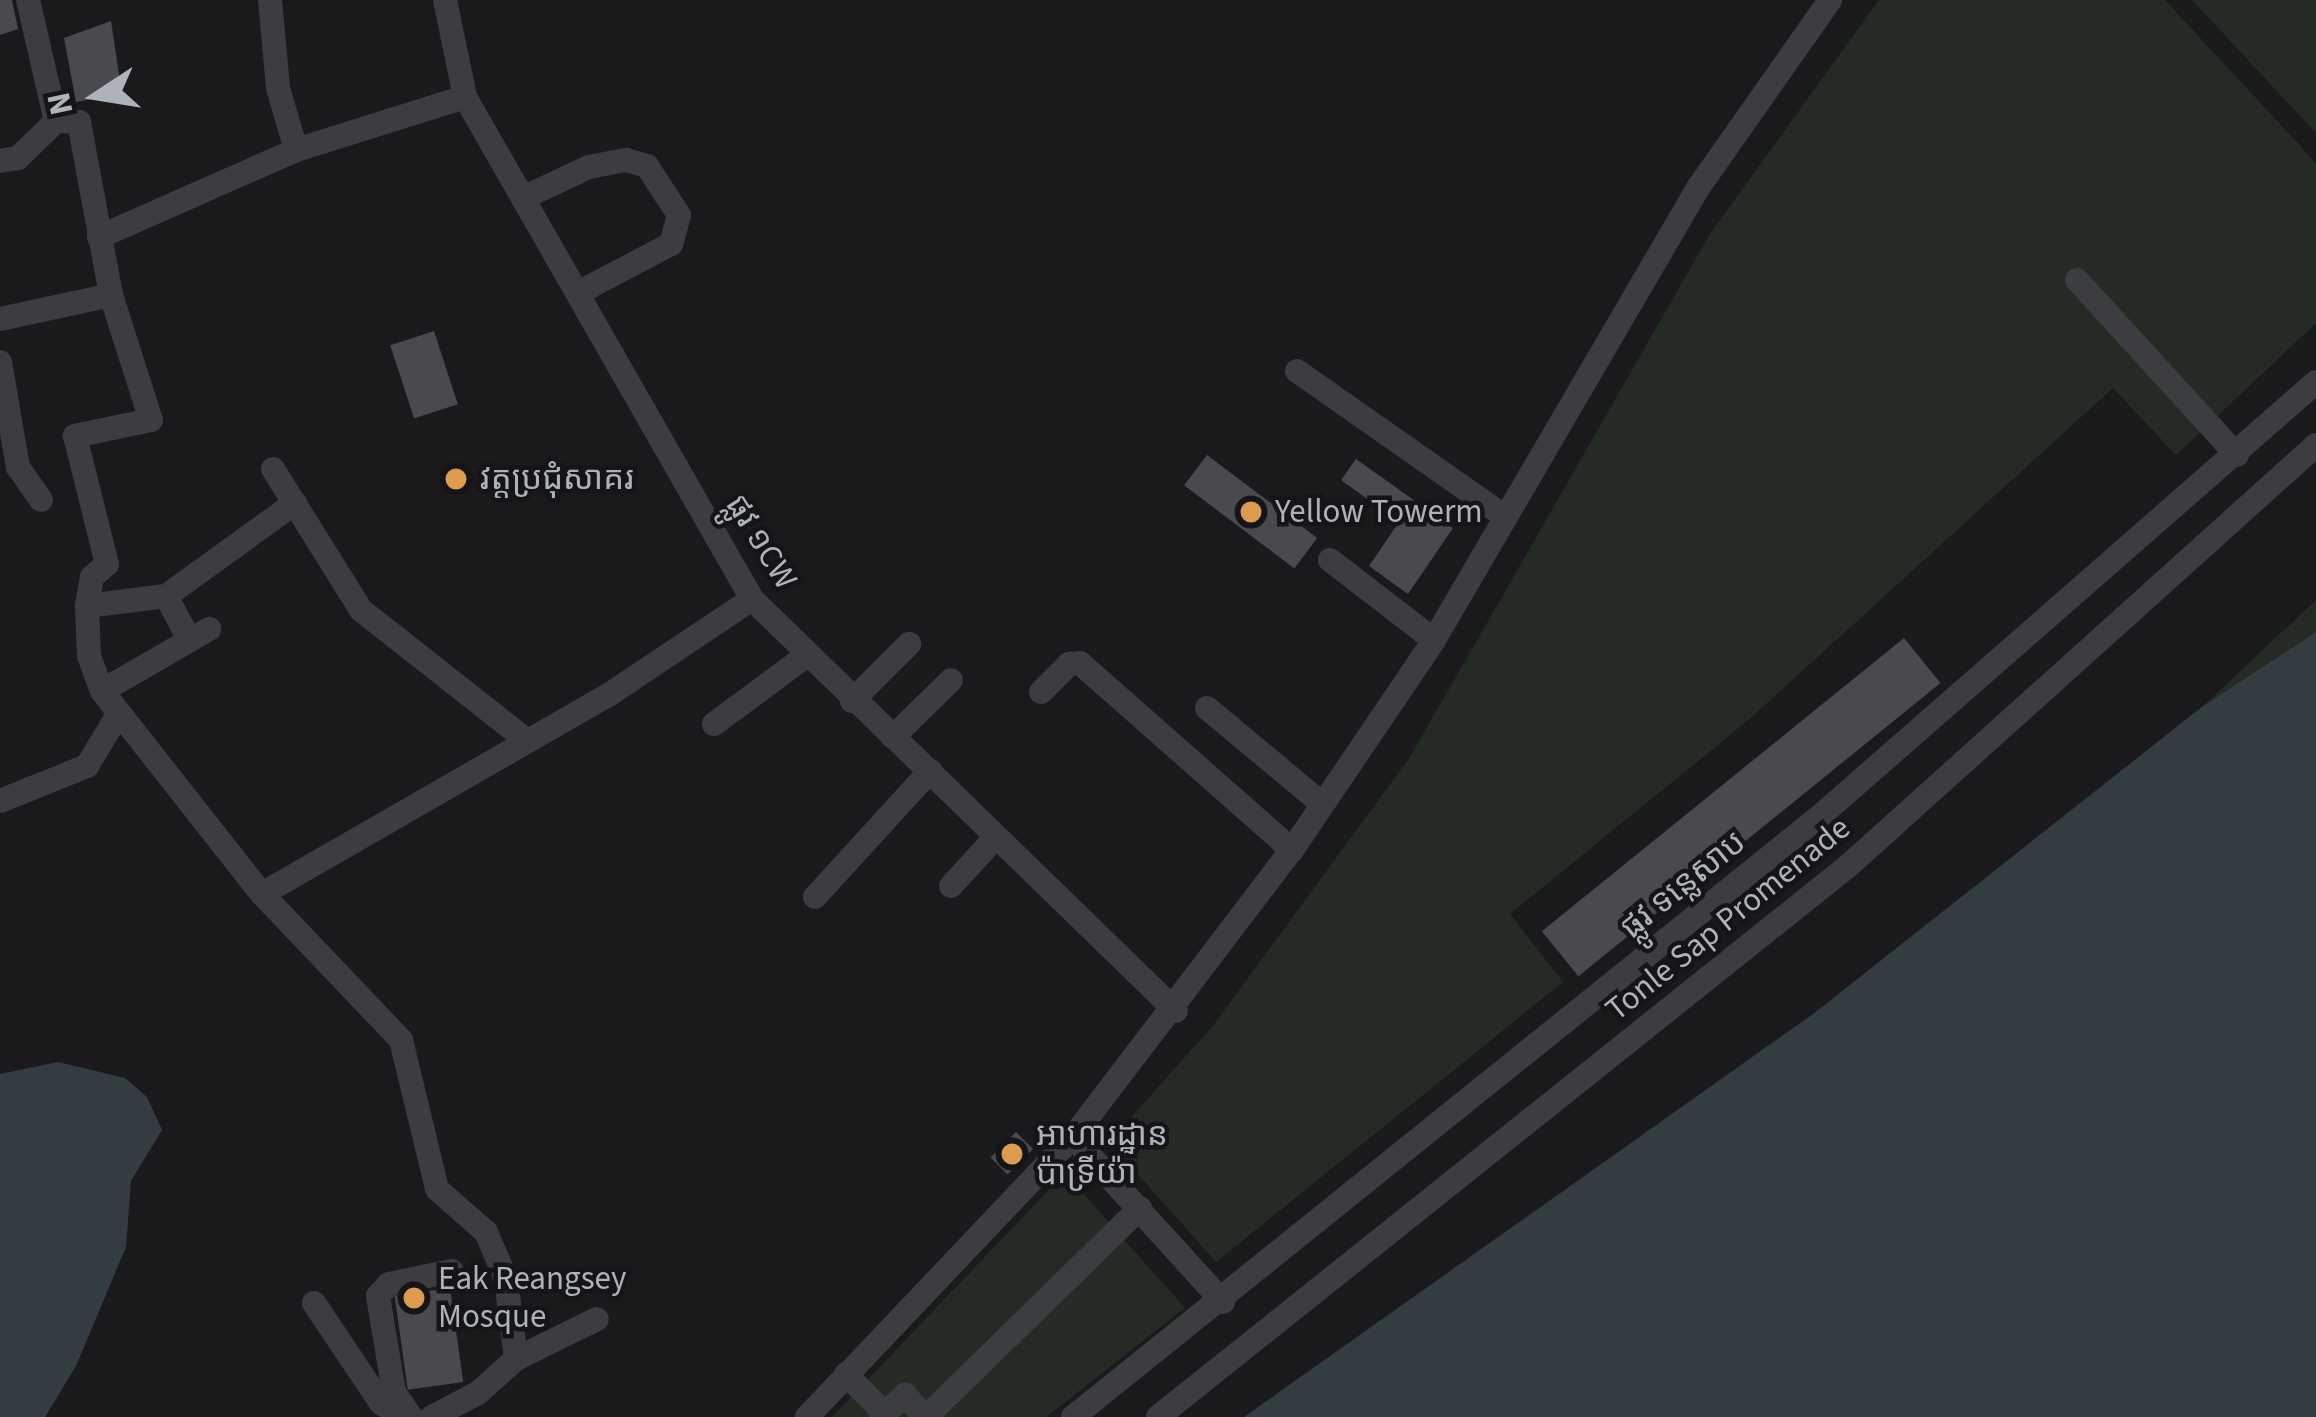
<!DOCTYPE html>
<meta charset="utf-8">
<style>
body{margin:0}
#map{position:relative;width:2316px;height:1417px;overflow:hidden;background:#1a1a1c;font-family:"Source Sans 3","Noto Sans Khmer",sans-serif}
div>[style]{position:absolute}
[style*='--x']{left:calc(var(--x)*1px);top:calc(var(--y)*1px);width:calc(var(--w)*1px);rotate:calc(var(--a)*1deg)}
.green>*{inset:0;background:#242b24}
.water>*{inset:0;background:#333c40}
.building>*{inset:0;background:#494a4e;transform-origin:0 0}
.minor>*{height:24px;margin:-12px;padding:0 12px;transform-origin:12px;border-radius:12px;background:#3b3d40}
.dots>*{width:33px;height:33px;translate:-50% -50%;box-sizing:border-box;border:6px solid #151517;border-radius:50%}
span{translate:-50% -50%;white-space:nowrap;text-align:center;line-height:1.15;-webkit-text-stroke:9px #151517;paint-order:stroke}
.poi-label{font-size:33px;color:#aeb3ba}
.left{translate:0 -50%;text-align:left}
.street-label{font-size:33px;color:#aeb3ba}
.north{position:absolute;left:36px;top:36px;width:120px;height:120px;-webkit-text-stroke:9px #151517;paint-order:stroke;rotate:258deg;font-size:33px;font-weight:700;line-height:48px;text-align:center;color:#aeb3ba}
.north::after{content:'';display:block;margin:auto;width:42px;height:54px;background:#aeb3ba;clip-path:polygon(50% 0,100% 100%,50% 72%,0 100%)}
</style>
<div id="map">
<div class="green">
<i style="clip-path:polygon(1879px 0,2165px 0,2316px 163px,2316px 323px,2176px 455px,2113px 388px,1746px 722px,1510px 914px,1563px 982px,1216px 1262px,1109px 1142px,1212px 1027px,1410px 757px,1710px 234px)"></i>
<i style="clip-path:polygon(2192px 0,2316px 0,2316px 133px)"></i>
<i style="clip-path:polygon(2316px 600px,2316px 632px,2203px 706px)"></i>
<i style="clip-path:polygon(1065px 1173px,1185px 1308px,1046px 1417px,832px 1417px)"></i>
</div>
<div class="water">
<i style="clip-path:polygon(2316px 632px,2316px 1417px,1244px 1417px,1813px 1014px,2203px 706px)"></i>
<i style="clip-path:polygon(58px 1062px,125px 1078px,147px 1097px,162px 1130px,131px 1181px,126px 1247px,76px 1366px,45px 1417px,0 1417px,0 1074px)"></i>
</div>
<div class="building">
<i style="clip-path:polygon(0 0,12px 0,18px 29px,0 35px)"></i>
<i style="clip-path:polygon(111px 21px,122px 94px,76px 102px,64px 38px)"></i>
<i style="left:434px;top:331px;width:77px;height:46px;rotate:72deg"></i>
<i style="left:1207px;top:455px;width:138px;height:38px;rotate:37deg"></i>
<i style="clip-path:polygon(1356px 459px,1453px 528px,1408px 594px,1369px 566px,1399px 522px,1341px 480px)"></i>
<i style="left:1904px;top:638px;width:58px;height:466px;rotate:51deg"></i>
<i style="left:1016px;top:1132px;width:24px;height:36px;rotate:45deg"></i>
<i style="left:450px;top:1288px;width:95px;height:56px;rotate:82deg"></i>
</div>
<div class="minor">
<i style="--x:28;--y:0;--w:124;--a:77"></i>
<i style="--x:270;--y:0;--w:88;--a:84.8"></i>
<i style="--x:278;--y:88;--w:65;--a:73.8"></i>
<i style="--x:445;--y:0;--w:99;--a:78.3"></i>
<i style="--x:465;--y:97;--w:578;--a:60.24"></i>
<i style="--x:752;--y:599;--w:591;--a:44.18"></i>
<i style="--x:0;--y:161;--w:18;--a:-9"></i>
<i style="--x:18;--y:158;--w:53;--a:-44.2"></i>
<i style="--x:56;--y:121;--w:23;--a:2"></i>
<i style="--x:79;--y:122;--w:176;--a:79.5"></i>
<i style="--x:111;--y:295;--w:131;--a:72.3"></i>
<i style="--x:151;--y:420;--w:78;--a:168.1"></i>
<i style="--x:75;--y:436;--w:132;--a:76"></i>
<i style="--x:107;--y:564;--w:20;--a:139"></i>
<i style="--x:92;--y:577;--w:29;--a:100"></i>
<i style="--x:87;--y:606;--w:50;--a:87.7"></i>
<i style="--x:89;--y:656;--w:37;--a:70"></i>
<i style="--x:102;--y:691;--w:258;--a:51.8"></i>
<i style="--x:262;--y:894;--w:202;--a:46.4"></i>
<i style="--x:401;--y:1040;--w:153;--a:76.4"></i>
<i style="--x:437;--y:1189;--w:65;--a:41.3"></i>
<i style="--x:486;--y:1232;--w:51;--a:66.9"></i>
<i style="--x:506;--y:1279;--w:81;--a:82.9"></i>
<i style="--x:516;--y:1359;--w:51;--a:138.2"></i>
<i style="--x:478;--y:1393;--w:52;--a:152.4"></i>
<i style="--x:523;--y:198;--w:73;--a:-25.2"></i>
<i style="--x:589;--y:167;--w:38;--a:-11"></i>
<i style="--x:626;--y:160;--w:22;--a:16"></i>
<i style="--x:647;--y:166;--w:59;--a:56.9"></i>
<i style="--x:679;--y:215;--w:30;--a:105"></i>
<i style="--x:671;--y:244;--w:105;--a:152.2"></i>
<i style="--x:99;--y:237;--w:215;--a:-23.8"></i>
<i style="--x:296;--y:150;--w:177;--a:-17.4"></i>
<i style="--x:2077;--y:280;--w:237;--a:47.6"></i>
<i style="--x:0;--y:319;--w:114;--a:-12.2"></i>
<i style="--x:0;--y:362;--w:107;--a:80.3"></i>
<i style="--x:18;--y:467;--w:40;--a:55.1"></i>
<i style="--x:1297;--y:371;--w:251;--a:35"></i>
<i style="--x:273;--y:469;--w:166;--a:58"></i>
<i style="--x:361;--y:610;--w:210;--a:38.2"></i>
<i style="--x:1330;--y:560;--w:131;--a:37.6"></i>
<i style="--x:166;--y:596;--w:159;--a:-35.8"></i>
<i style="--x:87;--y:606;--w:80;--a:-7.2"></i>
<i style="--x:166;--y:596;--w:49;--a:61.9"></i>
<i style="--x:102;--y:691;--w:124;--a:-30.1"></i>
<i style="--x:1041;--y:692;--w:40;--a:-45"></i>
<i style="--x:1069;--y:664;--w:11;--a:-5"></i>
<i style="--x:1080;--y:663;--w:283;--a:41.4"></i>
<i style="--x:852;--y:701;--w:81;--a:-45"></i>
<i style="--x:1207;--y:708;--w:148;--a:39.8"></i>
<i style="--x:714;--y:724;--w:114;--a:-36.5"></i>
<i style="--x:893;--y:737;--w:81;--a:-44.5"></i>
<i style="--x:0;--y:801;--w:94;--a:-21.9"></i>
<i style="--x:87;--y:766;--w:56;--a:-58.9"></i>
<i style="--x:951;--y:886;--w:65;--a:-47.5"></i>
<i style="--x:262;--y:894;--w:401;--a:-29.9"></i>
<i style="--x:610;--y:694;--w:171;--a:-33.8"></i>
<i style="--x:815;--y:897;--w:171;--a:-47.6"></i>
<i style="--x:1073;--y:1137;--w:223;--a:47.7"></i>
<i style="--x:314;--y:1303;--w:120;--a:56.2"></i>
<i style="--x:381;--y:1403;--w:26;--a:32"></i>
<i style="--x:516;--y:1359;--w:90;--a:-26.3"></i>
<i style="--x:846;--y:1374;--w:56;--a:45.7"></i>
<i style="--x:411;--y:1417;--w:30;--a:-124"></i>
<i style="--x:394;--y:1392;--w:97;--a:-99.5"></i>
<i style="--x:378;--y:1296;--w:16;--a:-47"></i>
<i style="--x:389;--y:1284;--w:64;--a:-11.7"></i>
<i style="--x:807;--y:1417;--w:386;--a:-46.5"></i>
<i style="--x:1073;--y:1137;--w:361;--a:-52.7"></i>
<i style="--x:1292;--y:850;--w:254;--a:-55.9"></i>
<i style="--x:1434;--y:640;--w:523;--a:-59.71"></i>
<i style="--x:1698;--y:188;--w:230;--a:-54.9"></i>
<i style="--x:881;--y:1417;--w:33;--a:-43"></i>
<i style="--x:905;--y:1395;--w:30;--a:48"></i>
<i style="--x:926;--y:1417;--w:299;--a:-44.3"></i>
<i style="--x:1073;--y:1417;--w:957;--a:-38.81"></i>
<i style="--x:1819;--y:817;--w:660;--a:-41.19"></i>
<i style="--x:1158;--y:1417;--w:882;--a:-38.6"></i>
<i style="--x:1847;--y:867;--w:631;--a:-41.98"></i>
</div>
<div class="dots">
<i style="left:456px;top:479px;background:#dc9b51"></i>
<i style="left:1251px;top:512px;background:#dc9b51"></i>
<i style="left:1012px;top:1154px;background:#dc9b51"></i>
<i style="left:414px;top:1298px;background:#dc9b51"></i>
</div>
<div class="poi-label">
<span class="left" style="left:480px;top:479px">វត្តប្រជុំសាគរ</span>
<span class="left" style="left:1275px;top:512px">Yellow Towerm</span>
<span class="left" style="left:1036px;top:1154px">អាហារដ្ឋាន<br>ប៉ាទ្រីយ៉ា</span>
<span class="left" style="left:438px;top:1298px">Eak Reangsey<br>Mosque</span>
</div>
<div class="street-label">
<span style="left:761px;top:542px;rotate:58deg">ផ្លូវ ១CW</span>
<span style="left:1683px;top:885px;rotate:-39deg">ផ្លូវ ទន្លេសាប</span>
<span style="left:1728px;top:919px;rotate:-39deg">Tonle Sap Promenade</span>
</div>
<div class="north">N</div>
</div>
